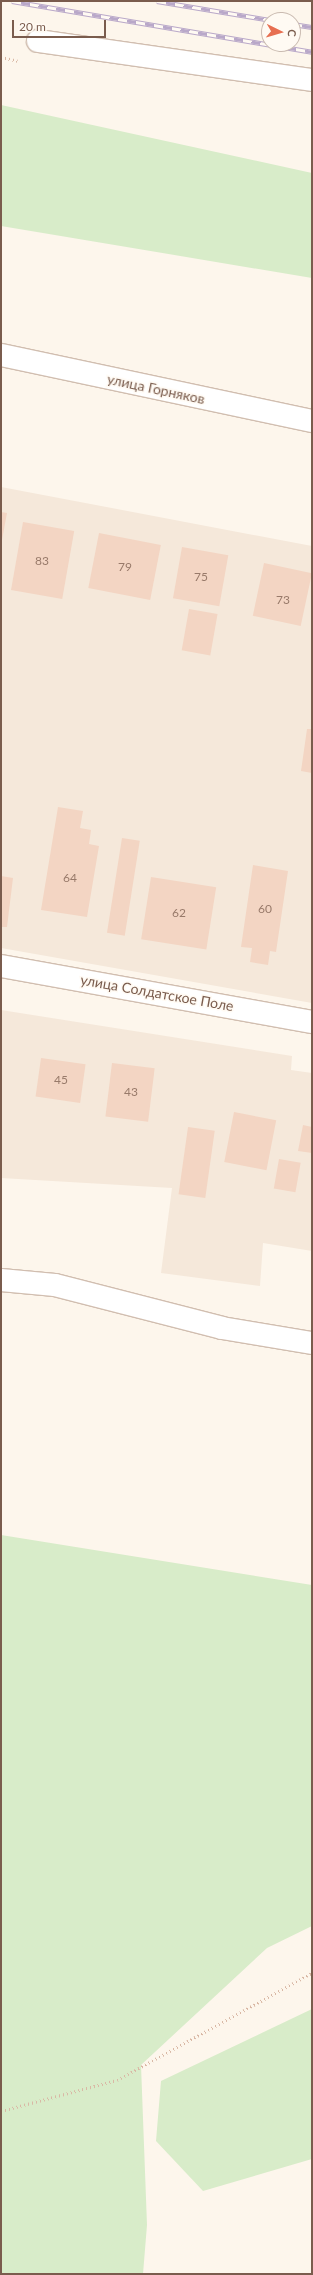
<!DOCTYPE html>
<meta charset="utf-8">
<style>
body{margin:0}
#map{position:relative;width:313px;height:2275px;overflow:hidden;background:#fdf6ec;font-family:Lato,sans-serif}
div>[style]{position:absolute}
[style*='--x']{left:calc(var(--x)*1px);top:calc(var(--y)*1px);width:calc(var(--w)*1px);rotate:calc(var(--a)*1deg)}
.residential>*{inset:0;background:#f5e8da}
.green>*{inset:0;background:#d8ecc9}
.building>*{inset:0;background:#f3d5c3;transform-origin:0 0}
.path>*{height:2.5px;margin-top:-1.25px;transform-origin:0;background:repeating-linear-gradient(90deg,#d9b8a5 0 1px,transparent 0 4px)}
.roads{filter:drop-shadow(1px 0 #d1beb0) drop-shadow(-1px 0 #d1beb0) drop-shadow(0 1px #d1beb0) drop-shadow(0 -1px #d1beb0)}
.street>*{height:22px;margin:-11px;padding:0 11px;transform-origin:11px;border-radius:11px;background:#fff}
.rail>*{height:4.5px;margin-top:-2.25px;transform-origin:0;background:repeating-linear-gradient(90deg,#fffaf3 0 9px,#b9a8c9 0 18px);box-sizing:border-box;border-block:1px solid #b9a8c9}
span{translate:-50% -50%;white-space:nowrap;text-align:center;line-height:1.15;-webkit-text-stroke:3px #fffaf3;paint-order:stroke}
.number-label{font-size:12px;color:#987a6a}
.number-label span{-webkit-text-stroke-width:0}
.street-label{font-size:14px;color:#7a5c4d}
.frame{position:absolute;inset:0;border:2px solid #7a5c4d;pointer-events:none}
.north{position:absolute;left:261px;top:12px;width:40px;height:40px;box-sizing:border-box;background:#fffaf3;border:1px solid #cabbb1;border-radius:50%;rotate:95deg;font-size:11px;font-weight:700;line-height:16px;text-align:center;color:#7a5c4d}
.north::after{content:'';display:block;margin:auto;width:14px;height:18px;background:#e76f51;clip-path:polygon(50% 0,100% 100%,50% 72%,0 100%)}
.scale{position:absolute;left:12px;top:20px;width:94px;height:18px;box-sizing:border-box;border:2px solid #7a5c4d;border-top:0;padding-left:5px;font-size:12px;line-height:14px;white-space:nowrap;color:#7a5c4d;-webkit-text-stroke:3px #fffaf3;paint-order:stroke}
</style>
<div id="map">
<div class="residential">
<i style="clip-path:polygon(1px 487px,312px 546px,312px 1003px,1px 948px)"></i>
<i style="clip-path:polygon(1px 1010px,292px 1056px,291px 1070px,312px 1073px,312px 1251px,263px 1243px,260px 1286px,161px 1273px,172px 1188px,1px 1178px)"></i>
</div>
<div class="green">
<i style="clip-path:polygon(1px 105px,312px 173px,312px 278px,1px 226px)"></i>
<i style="clip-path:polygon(1px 1535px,312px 1585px,312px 1926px,267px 1948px,141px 2065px,147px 2225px,143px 2274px,1px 2274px)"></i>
<i style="clip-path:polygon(312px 2009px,312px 2159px,203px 2191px,156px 2141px,161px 2081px)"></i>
</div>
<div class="building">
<i style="clip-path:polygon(1px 512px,7px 513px,2px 540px,1px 539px)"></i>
<i style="left:23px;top:522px;width:52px;height:69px;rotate:10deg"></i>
<i style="left:99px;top:533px;width:63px;height:56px;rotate:11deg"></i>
<i style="left:182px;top:547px;width:47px;height:52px;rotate:10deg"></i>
<i style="left:264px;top:563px;width:49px;height:54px;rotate:12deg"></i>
<i style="left:189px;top:609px;width:29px;height:42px;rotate:10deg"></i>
<i style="clip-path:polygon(307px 729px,312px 729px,312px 773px,301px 771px)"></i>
<i style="clip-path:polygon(58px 807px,83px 811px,80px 828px,91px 830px,89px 844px,99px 846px,87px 917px,41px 910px)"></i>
<i style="left:122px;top:838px;width:18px;height:96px;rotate:9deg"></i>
<i style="clip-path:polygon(253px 865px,288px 871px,276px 952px,270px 951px,268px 965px,250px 962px,252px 948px,241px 947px)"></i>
<i style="clip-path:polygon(1px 876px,13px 878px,7px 927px,1px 927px)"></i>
<i style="left:151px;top:877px;width:66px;height:63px;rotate:9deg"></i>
<i style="left:41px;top:1058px;width:45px;height:39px;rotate:8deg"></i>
<i style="left:112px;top:1063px;width:43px;height:54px;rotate:7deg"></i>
<i style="left:234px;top:1112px;width:43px;height:51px;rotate:11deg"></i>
<i style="clip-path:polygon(303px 1125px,312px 1127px,312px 1153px,298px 1151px)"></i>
<i style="left:188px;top:1127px;width:27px;height:68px;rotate:8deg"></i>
<i style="left:279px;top:1159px;width:22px;height:30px;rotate:10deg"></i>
</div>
<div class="path">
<i style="--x:1;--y:57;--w:17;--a:13"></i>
<i style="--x:1;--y:2111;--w:120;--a:-15"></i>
<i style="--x:117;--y:2080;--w:222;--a:-28.8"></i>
</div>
<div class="roads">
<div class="street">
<i style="--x:38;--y:41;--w:277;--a:8.1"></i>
<i style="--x:1;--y:355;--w:318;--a:12"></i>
<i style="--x:1;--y:966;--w:316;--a:10.2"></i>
<i style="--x:1;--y:1280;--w:54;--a:5.3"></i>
<i style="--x:55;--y:1285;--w:172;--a:14.4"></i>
<i style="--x:222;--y:1328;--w:91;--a:9.5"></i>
</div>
</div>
<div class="rail">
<i style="--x:12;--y:1;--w:304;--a:9.6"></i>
<i style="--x:157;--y:1;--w:116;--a:9.5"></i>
<i style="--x:293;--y:24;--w:19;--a:9"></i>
</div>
<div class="number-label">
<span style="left:42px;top:561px">83</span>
<span style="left:125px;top:567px">79</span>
<span style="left:201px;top:577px">75</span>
<span style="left:283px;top:600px">73</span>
<span style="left:70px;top:878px">64</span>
<span style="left:265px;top:909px">60</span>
<span style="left:179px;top:913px">62</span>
<span style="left:61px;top:1080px">45</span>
<span style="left:131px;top:1092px">43</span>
</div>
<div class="street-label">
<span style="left:156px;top:389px;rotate:12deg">улица Горняков</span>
<span style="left:157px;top:993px;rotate:10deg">улица Солдатское Поле</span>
</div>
<div class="frame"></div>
<div class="north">С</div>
<div class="scale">20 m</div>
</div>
